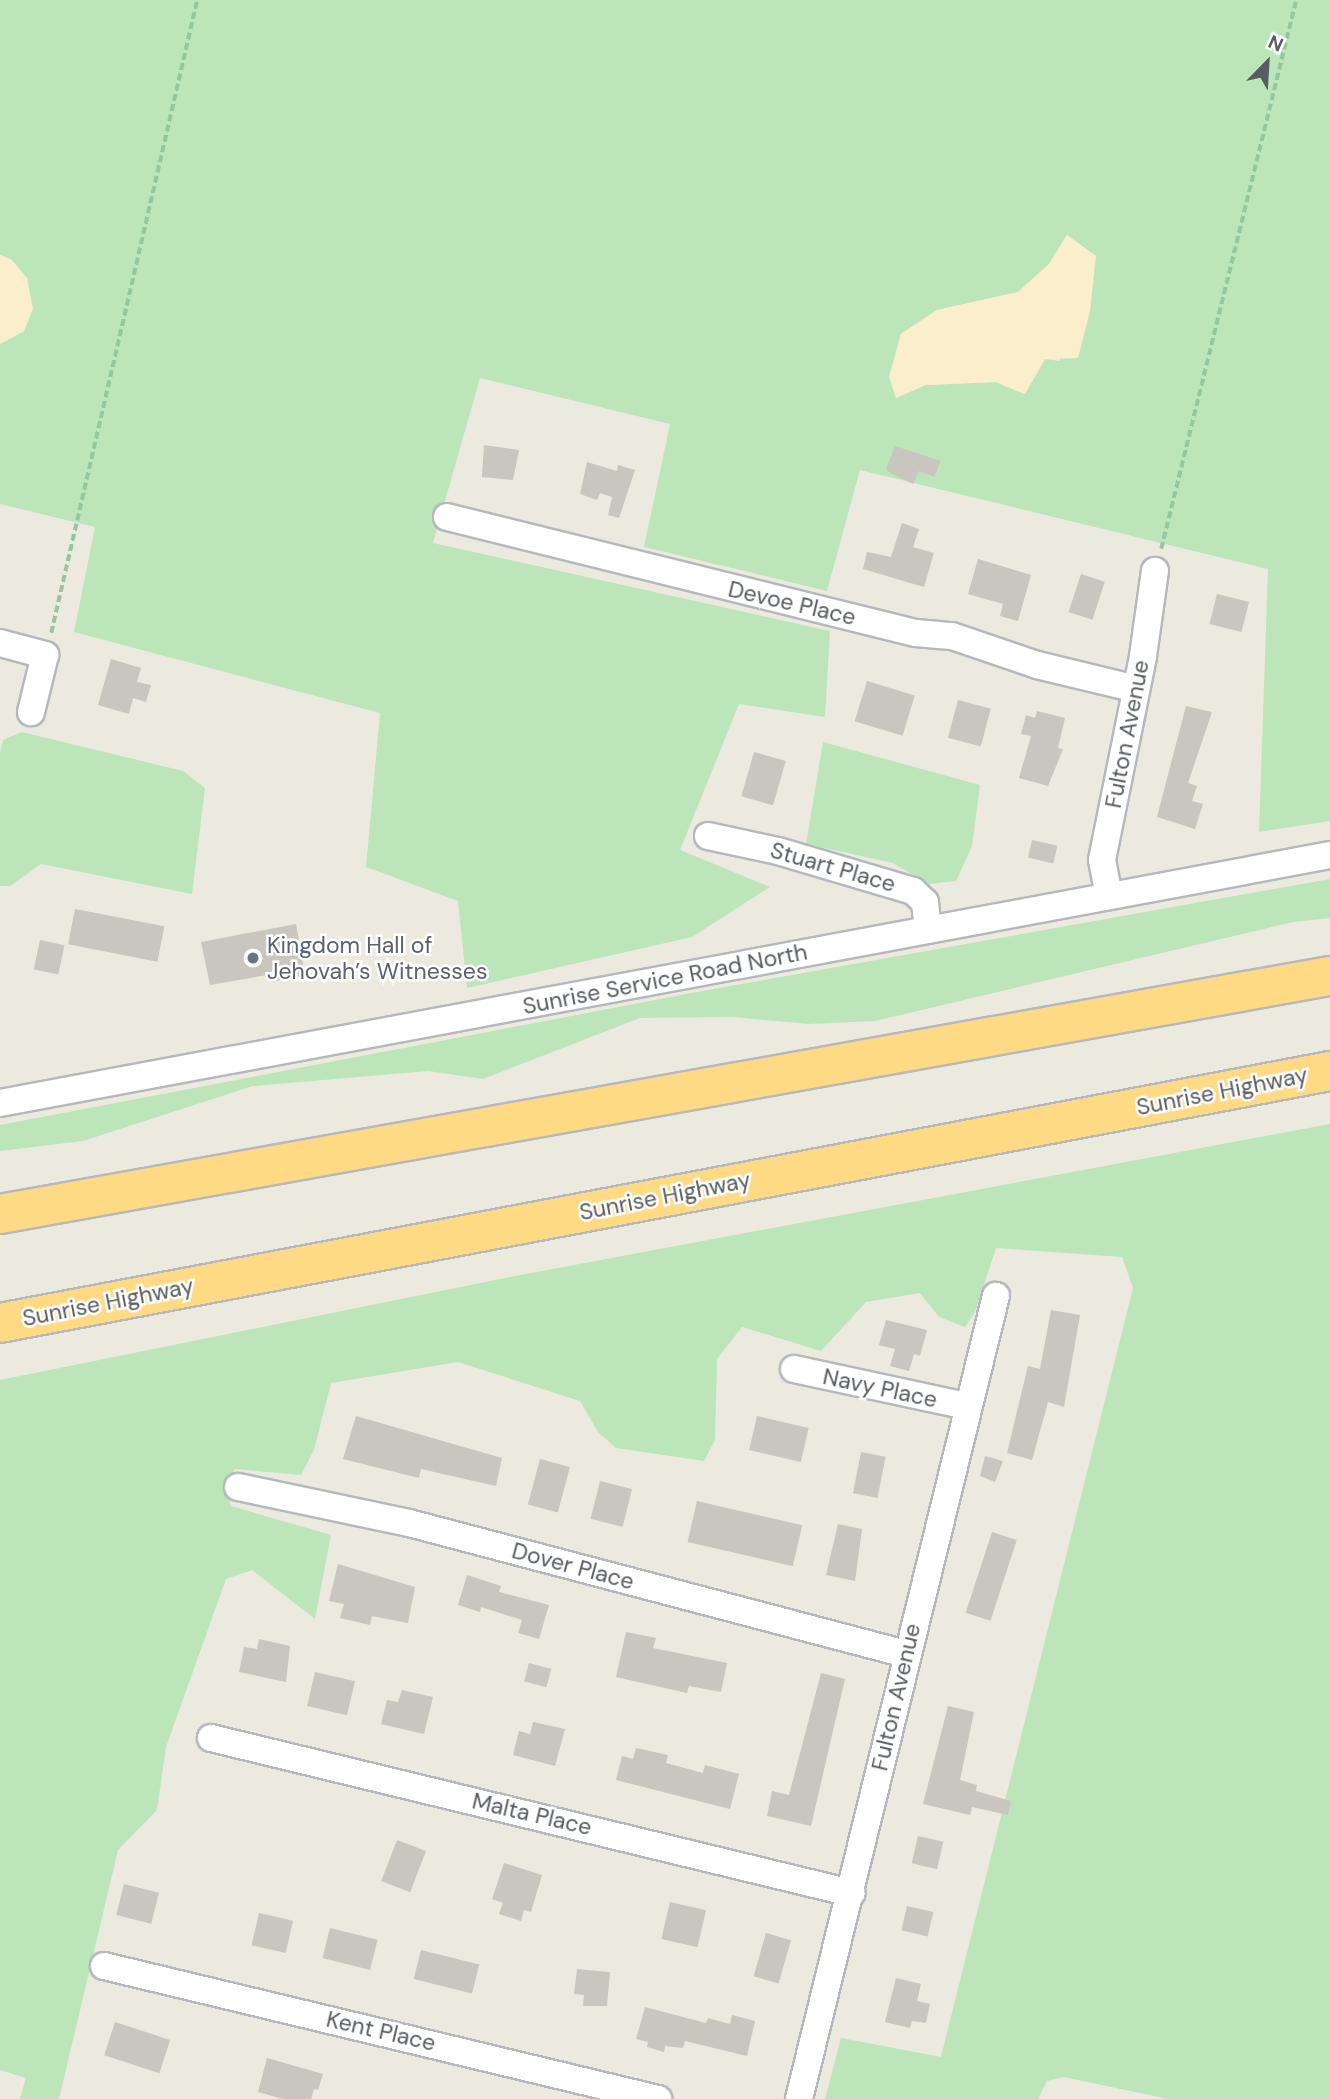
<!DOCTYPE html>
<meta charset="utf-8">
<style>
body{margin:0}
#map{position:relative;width:1330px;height:2099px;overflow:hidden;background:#ece9df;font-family:"DM Sans",sans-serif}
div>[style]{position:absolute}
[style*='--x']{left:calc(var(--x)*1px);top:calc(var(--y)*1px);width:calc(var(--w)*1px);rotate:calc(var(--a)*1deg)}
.green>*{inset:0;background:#bce6ba}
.sand>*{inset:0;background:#fbeecc}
.building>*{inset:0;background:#c9c5bf;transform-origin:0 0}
.path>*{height:3.5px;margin-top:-1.75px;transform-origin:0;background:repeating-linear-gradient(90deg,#93c7a0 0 7px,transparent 0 10.5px)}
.roads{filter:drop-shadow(2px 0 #b5b8bd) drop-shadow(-2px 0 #b5b8bd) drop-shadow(0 2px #b5b8bd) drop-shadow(0 -2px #b5b8bd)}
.minor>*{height:26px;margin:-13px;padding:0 13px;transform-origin:13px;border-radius:13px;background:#fff}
.highway>*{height:38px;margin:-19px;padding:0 19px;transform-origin:19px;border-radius:19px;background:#ffda84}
.dots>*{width:19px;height:19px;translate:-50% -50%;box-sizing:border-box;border:4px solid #fff;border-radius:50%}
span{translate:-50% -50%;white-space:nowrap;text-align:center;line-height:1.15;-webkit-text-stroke:5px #fff;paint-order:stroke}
.street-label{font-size:23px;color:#585d61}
.worship-label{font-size:23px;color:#5b616d}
.left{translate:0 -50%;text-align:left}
.north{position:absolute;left:1232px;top:28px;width:70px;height:70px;-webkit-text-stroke:5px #fff;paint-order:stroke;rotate:24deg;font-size:19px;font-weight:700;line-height:28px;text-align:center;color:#585d61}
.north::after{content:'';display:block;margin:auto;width:24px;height:32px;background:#585d61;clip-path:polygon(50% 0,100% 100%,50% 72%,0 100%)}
</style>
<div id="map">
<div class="green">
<i style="clip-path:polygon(evenodd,0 0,1330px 0,1330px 821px,1259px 832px,1268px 569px,860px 470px,827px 591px,644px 547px,670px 424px,480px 378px,433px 543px,830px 631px,825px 717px,739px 704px,680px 850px,770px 887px,692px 937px,467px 988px,458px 901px,366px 867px,380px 713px,74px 632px,95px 527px,0 504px,0 344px,24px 331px,12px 260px,0 255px,0 0,1067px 235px,1060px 361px,1045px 359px,1024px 394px,996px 382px,926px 385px,889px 377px,901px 334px,937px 310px,1018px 292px,1049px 264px,1067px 235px)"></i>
<i style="clip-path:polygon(22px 732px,183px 771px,205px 788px,192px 894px,41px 864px,10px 886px,0 886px,0 753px,3px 740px)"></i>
<i style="clip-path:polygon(823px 742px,980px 785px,972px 846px,956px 881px,929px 884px,893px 863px,806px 844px)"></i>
<i style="clip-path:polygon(1330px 879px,1330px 918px,1293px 922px,875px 1021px,809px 1024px,732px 1017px,640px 1018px,483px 1079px,428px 1071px,253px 1086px,83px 1141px,0 1151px,0 1125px,702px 991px)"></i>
<i style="clip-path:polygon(1330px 1124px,1330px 2099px,1168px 2099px,1064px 2077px,1047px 2081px,1038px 2099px,825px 2099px,841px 2038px,941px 2057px,1133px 1288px,1122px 1257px,996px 1248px,975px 1312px,965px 1327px,939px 1317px,920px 1293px,866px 1302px,821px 1351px,742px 1327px,717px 1359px,715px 1440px,704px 1461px,616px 1448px,598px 1432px,580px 1401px,458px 1362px,331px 1383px,314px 1450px,301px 1475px,235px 1469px,226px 1489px,231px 1506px,331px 1535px,315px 1619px,252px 1570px,226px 1579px,166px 1747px,157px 1810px,118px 1850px,59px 2099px,20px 2099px,26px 2078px,0 2070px,0 1380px,515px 1276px)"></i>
</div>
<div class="sand">
<i style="clip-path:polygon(1067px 235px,1096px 256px,1090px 311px,1078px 358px,1045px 359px,1025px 394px,996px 382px,926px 385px,896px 398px,889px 377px,901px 334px,937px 310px,1018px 292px,1049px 264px)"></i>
<i style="clip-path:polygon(0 255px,12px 260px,27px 278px,33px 309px,24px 331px,0 344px)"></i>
</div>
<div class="building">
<i style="clip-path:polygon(484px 445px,519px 450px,513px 480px,482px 477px)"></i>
<i style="clip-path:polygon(895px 446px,941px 461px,934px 477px,919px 471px,913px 484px,890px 473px,886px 469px)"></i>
<i style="clip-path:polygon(587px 462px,617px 471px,618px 465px,635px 470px,619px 518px,608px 515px,612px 497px,600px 493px,597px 500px,580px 494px)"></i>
<i style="clip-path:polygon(902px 523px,919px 529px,913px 547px,934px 553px,924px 587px,863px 569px,867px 552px,891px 557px)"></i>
<i style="clip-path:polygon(978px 559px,1031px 575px,1018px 621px,1000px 616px,1003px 604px,968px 594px)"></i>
<i style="left:1081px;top:574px;width:25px;height:40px;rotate:18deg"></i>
<i style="left:1217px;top:594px;width:33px;height:31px;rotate:14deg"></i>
<i style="clip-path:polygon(111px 659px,141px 668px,137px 682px,151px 685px,146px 702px,133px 698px,129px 714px,98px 705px)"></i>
<i style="left:867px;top:681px;width:50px;height:42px;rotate:17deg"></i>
<i style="left:958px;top:700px;width:34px;height:39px;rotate:15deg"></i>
<i style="clip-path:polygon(1186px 706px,1212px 712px,1188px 783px,1197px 786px,1192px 801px,1203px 804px,1195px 829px,1157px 817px)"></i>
<i style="clip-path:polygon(1037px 711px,1065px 718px,1058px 748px,1063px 749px,1048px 786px,1019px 778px,1031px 736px,1021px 734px,1026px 715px,1035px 718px)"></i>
<i style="left:754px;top:752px;width:33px;height:46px;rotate:16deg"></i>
<i style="left:1032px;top:840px;width:26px;height:18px;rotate:13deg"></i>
<i style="left:75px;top:909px;width:91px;height:36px;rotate:11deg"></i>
<i style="clip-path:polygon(296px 924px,305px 975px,271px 982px,267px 975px,210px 985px,201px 942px)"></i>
<i style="left:40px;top:940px;width:25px;height:30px;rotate:12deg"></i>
<i style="clip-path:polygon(1051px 1310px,1080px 1315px,1064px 1407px,1048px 1402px,1032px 1460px,1007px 1453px,1028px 1366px,1040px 1369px)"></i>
<i style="clip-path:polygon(886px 1320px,927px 1330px,920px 1356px,914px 1354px,909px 1371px,890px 1366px,895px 1349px,879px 1345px)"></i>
<i style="clip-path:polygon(356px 1416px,502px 1458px,496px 1486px,421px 1469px,419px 1478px,343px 1459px)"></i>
<i style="left:757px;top:1416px;width:53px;height:35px;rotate:13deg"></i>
<i style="left:861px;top:1452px;width:25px;height:42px;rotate:11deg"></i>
<i style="clip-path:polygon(985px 1456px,1003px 1461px,995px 1482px,980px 1476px)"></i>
<i style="left:540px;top:1459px;width:31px;height:47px;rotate:15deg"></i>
<i style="left:600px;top:1481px;width:33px;height:39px;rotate:14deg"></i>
<i style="left:697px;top:1501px;width:108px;height:42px;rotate:13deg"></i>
<i style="clip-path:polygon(838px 1524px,862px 1529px,855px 1581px,826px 1575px)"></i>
<i style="left:992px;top:1532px;width:26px;height:85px;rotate:18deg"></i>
<i style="clip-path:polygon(338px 1564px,415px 1587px,408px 1623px,372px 1616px,370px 1625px,340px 1618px,344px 1604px,329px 1601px)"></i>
<i style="clip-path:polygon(467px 1575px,501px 1586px,499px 1592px,549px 1605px,539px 1639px,518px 1633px,522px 1620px,481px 1607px,480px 1612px,458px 1605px)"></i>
<i style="clip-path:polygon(626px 1632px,656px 1638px,653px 1648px,727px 1663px,721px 1692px,689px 1686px,687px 1693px,616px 1677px)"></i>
<i style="clip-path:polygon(259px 1639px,290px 1646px,286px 1682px,239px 1672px,244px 1647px,257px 1649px)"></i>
<i style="left:529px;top:1663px;width:23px;height:19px;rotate:15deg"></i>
<i style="left:315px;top:1672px;width:41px;height:35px;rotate:13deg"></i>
<i style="clip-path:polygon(821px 1673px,845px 1679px,811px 1826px,767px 1816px,772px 1791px,789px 1795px)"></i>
<i style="clip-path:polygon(402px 1690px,433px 1697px,424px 1734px,381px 1724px,387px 1700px,398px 1702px)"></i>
<i style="clip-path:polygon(948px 1706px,974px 1712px,960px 1780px,977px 1785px,976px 1791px,1011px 1801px,1008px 1815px,972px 1807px,970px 1815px,923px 1804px)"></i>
<i style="clip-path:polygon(533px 1722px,565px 1729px,555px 1766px,513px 1755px,519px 1731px,530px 1734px)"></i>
<i style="clip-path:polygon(636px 1748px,668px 1755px,666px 1763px,703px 1773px,705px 1765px,739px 1774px,730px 1809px,616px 1780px,622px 1756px,633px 1759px)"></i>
<i style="left:918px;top:1836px;width:26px;height:28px;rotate:13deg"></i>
<i style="left:397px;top:1840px;width:31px;height:44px;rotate:21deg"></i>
<i style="clip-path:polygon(504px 1863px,542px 1875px,531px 1912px,524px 1910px,521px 1921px,499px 1914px,503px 1903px,492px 1899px)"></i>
<i style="left:124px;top:1884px;width:36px;height:32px;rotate:14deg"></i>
<i style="left:670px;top:1902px;width:37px;height:38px;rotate:13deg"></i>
<i style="left:907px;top:1906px;width:27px;height:25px;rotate:13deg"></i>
<i style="left:259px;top:1913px;width:35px;height:33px;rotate:13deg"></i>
<i style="left:330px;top:1928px;width:49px;height:31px;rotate:14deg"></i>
<i style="left:766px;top:1933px;width:26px;height:45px;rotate:16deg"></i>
<i style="left:421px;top:1950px;width:60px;height:30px;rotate:14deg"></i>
<i style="clip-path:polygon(577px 1969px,610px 1972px,607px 2006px,583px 2006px,584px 1995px,574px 1994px)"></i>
<i style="clip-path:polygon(896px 1978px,921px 1984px,917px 2001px,930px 2004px,926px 2023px,912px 2021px,910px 2028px,885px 2022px)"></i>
<i style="clip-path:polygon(645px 2007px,706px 2023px,708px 2018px,730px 2024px,732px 2015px,755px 2021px,747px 2056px,685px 2041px,683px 2048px,665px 2046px,664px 2052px,647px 2047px,648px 2042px,636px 2039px)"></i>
<i style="left:115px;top:2022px;width:58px;height:35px;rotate:18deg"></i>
<i style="clip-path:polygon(267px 2058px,323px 2074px,318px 2090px,314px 2089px,311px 2099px,283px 2099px,258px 2092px)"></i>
</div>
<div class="path">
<i style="--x:1161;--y:549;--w:565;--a:-76.18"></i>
<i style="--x:51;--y:633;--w:650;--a:-77.01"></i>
</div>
<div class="roads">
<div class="minor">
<i style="--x:447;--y:517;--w:483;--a:13.9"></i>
<i style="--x:916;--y:633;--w:36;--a:5"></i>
<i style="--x:952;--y:636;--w:90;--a:18.8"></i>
<i style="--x:1037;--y:665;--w:102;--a:13.6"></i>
<i style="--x:0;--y:643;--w:47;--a:14.9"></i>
<i style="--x:45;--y:655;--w:59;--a:103.8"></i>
<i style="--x:708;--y:836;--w:72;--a:12.1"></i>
<i style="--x:778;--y:851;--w:141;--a:16.5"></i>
<i style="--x:913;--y:891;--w:16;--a:43"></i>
<i style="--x:925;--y:902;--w:28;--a:84"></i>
<i style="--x:1109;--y:896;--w:37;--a:-101"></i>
<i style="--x:1102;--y:860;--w:208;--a:-78.6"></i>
<i style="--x:1143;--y:656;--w:86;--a:-82"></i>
<i style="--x:0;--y:1103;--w:1353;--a:-10.56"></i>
<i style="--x:794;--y:1369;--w:176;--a:12.1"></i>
<i style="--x:238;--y:1487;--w:175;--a:11.9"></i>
<i style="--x:409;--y:1523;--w:514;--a:14.77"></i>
<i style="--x:211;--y:1738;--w:659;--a:13.61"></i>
<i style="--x:104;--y:1966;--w:570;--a:13.5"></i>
<i style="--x:799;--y:2099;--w:827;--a:-76.22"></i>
</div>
<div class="highway">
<i style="--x:0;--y:1214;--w:1351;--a:-10.15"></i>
<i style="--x:0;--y:1323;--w:1354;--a:-10.73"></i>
</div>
</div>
<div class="dots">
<i style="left:253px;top:958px;background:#6b7280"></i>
</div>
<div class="street-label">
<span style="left:792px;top:603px;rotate:13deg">Devoe Place</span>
<span style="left:1127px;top:734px;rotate:-79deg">Fulton Avenue</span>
<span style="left:833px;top:867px;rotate:16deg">Stuart Place</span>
<span style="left:665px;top:979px;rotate:-11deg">Sunrise Service Road North</span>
<span style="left:1222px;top:1091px;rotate:-11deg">Sunrise Highway</span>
<span style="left:665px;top:1196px;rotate:-11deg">Sunrise Highway</span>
<span style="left:108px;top:1302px;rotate:-11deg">Sunrise Highway</span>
<span style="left:880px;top:1388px;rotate:12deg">Navy Place</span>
<span style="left:573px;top:1566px;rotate:15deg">Dover Place</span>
<span style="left:896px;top:1697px;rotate:-77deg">Fulton Avenue</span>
<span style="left:532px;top:1814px;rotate:13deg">Malta Place</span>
<span style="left:381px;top:2031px;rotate:13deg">Kent Place</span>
</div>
<div class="worship-label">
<span class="left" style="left:267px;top:958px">Kingdom Hall of<br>Jehovah’s Witnesses</span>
</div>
<div class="north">N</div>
</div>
